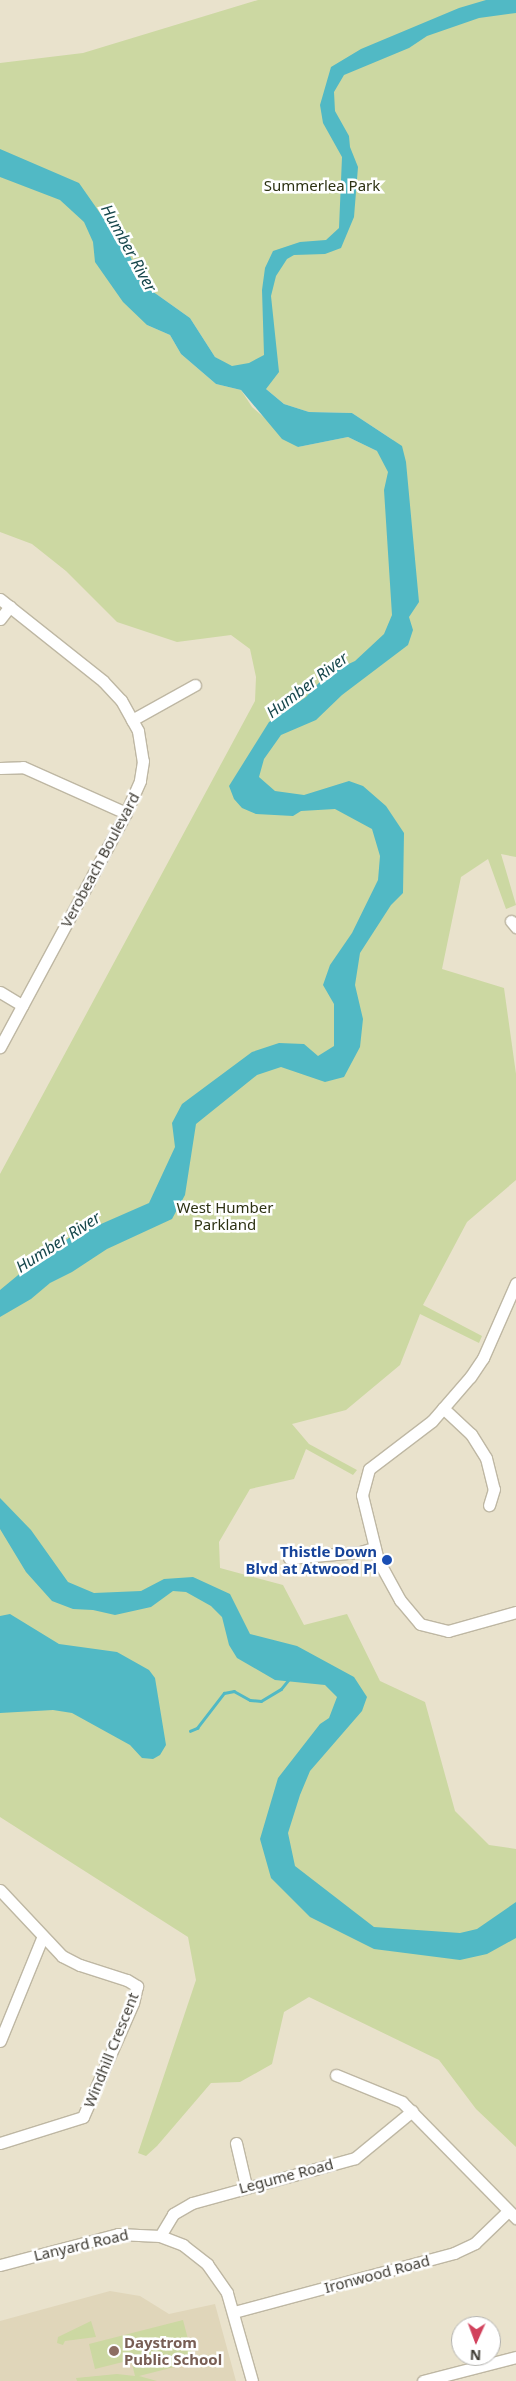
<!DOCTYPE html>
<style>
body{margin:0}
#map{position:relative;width:516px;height:2381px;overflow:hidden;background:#e9e2cc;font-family:"Noto Sans",sans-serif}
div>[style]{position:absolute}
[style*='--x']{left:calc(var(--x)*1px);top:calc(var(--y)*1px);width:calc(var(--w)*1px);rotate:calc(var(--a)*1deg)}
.built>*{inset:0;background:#e0d6ba}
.green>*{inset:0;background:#ccd8a2}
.water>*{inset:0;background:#51b9c5}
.stream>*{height:2.5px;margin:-1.25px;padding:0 1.25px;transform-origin:1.25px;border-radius:1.25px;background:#51b9c5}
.roads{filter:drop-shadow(1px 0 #beb7a3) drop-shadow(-1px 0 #beb7a3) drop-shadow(0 1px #beb7a3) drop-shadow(0 -1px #beb7a3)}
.minor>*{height:11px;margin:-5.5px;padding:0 5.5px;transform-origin:5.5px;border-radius:5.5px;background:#fff}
.dots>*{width:14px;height:14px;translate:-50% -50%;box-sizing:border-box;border:2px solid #fff;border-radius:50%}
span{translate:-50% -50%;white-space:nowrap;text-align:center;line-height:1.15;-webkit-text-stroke:5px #fff;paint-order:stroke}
.park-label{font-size:15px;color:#2d3213}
.street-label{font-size:15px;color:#3e3b33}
.transit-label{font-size:15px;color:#164399;font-weight:700}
.right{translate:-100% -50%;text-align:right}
.education-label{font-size:15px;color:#785e54;font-weight:700}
.left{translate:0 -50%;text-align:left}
.water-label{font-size:16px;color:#17474c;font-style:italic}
.north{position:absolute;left:451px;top:2316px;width:50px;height:50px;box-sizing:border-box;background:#fff;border:1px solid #b2b1ad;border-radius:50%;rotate:182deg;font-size:14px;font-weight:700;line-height:20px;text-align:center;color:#3e3b33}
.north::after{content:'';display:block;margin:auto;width:18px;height:22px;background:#d1415c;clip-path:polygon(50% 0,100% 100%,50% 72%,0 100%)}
</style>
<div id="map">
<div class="built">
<i style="clip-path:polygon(110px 2291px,140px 2296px,169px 2314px,215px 2304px,236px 2381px,0 2381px,0 2321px)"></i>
</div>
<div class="green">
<i style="clip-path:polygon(evenodd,258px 0,516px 0,516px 857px,501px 854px,516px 905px,506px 909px,488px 859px,461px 877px,442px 969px,504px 988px,516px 1074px,516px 1180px,467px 1222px,423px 1305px,482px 1336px,479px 1343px,420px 1314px,400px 1365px,346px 1410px,292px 1424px,309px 1444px,357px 1470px,353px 1475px,306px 1449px,294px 1479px,250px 1489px,219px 1542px,220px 1568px,283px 1585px,304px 1625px,347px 1614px,380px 1681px,425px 1702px,455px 1811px,489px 1845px,516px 1849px,516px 2147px,476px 2109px,439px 2060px,309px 1997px,284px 2012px,272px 2064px,240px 2082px,211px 2083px,157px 2146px,146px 2156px,138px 2153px,196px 1980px,188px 1937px,0 1817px,0 1174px,255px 701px,256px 677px,250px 649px,231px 635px,177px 642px,117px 622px,66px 571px,32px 544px,0 532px,0 63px,83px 53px,258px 0,115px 235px,141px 273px,145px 286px,190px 318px,215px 357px,266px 389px,284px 404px,309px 412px,352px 413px,393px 440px,377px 451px,348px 437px,298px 447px,252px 407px,241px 390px,216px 384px,181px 354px,170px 335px,147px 325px,115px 235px)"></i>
<i style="clip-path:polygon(183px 2320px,194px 2362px,139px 2376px,157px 2381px,77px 2381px,76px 2378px,117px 2374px,135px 2376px,131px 2360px,95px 2369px,89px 2344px)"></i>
<i style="clip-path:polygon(91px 2321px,96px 2337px,65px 2341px,63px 2345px,57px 2343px,58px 2337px)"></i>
</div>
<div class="water">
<i style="clip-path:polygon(486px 0,516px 0,516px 13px,479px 18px,427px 36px,409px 48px,344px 75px,334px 92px,335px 111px,349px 136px,350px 147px,358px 167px,354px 217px,341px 248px,325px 254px,294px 255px,287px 259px,276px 276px,271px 296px,279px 372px,266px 389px,284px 404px,309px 412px,352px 413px,402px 446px,406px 462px,419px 602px,409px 617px,413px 630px,408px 645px,342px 695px,316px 720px,281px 735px,264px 759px,259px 777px,275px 791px,304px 795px,349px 781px,363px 786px,386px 806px,404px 833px,403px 893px,391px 905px,360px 953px,355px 985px,363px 1019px,360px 1047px,344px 1077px,325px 1082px,281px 1067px,257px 1075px,196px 1124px,185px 1195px,172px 1219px,107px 1249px,72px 1272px,50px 1283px,31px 1299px,0 1317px,0 1290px,23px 1271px,69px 1238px,149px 1203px,175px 1147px,172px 1123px,182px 1104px,252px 1052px,279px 1043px,304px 1044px,318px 1056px,334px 1046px,334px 1004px,323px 985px,330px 965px,352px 933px,378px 880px,380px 856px,372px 829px,335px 809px,301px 811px,293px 816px,256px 814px,242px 808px,234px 799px,229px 786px,269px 722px,306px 697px,327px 674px,355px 661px,384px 634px,392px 615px,384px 490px,388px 472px,377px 451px,348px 437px,298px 447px,282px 439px,241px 390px,216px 384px,181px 354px,170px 335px,147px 325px,123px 302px,95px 262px,93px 242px,84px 222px,60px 200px,0 177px,0 149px,79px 183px,130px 256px,145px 286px,190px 318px,215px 357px,232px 366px,249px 363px,264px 355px,262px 290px,265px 268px,273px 251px,300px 242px,326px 240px,339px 228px,342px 157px,323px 123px,320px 105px,331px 67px,361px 49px,459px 8px)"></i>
<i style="clip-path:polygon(0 1498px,31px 1530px,68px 1582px,94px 1593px,141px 1591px,164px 1579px,193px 1577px,230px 1594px,250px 1634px,297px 1646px,354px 1677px,367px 1697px,362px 1711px,310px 1771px,300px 1795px,288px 1833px,295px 1866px,374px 1927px,460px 1933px,477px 1929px,516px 1902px,516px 1938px,487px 1954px,460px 1960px,374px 1949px,310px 1917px,271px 1878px,260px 1839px,278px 1778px,320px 1724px,329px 1718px,337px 1697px,325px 1685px,275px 1680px,237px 1658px,229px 1645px,222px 1617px,211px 1606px,186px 1592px,173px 1591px,151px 1607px,115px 1615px,93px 1610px,73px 1609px,52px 1601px,26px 1572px,0 1529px)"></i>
<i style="clip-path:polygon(10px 1614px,59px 1644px,117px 1652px,149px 1670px,155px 1678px,166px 1745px,160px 1755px,153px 1759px,142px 1758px,130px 1745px,72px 1713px,53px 1710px,0 1713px,0 1616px)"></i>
</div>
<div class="stream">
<i style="--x:190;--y:1731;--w:8;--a:-23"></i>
<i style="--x:197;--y:1728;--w:44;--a:-52.4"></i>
<i style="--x:224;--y:1693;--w:10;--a:-11"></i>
<i style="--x:234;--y:1691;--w:18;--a:29"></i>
<i style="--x:250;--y:1700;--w:11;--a:5"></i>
<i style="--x:261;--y:1701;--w:23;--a:-31"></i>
<i style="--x:281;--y:1689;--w:13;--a:-51"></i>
</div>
<div class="roads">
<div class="minor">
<i style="--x:0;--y:599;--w:132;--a:38.5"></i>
<i style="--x:103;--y:681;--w:26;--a:47"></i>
<i style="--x:121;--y:700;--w:35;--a:61"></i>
<i style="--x:138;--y:731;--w:30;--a:81"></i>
<i style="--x:143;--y:761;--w:20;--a:99"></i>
<i style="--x:140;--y:781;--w:35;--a:114"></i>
<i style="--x:126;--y:813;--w:266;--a:118.3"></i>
<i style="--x:0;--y:619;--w:16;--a:-52"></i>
<i style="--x:132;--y:720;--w:72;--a:-29.1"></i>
<i style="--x:0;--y:768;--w:23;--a:-2"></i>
<i style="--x:23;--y:767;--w:113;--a:24.1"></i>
<i style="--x:511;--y:921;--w:8;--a:50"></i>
<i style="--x:0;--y:992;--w:26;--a:31"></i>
<i style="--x:516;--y:1283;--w:82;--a:113.7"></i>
<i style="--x:483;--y:1358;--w:23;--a:124"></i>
<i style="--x:470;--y:1377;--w:58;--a:130.8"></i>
<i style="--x:432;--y:1421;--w:79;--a:142.7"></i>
<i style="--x:369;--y:1469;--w:27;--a:105"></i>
<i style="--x:362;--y:1495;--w:67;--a:76.2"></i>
<i style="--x:378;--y:1560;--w:46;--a:61.2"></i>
<i style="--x:400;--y:1600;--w:31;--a:50"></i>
<i style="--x:420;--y:1624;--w:29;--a:14"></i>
<i style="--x:448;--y:1631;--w:71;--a:-15.6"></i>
<i style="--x:443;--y:1408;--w:38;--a:43"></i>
<i style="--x:471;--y:1434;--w:28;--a:58"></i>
<i style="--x:486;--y:1458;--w:32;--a:76"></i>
<i style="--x:494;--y:1489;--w:17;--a:107"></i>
<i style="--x:289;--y:1558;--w:71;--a:-4.8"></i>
<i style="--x:360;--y:1552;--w:15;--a:-16"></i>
<i style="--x:0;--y:1890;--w:91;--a:46.8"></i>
<i style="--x:62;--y:1956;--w:20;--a:27"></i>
<i style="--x:80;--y:1965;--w:49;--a:17.7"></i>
<i style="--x:127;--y:1980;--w:12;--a:31"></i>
<i style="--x:137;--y:1986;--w:17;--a:103"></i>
<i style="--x:133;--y:2003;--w:124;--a:113.7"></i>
<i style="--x:83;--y:2117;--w:87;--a:162.6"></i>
<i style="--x:0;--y:2041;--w:111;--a:-67.8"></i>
<i style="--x:336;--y:2075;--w:71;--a:22.2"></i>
<i style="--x:402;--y:2102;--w:163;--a:45.5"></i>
<i style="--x:236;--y:2143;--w:44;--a:76.9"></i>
<i style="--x:160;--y:2236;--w:26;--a:-59"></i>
<i style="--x:173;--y:2214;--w:22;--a:-30"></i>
<i style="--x:192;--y:2203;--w:169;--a:-15.4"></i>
<i style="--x:355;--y:2158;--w:74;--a:-39.5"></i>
<i style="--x:0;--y:2265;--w:122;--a:-14.7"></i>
<i style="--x:118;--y:2234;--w:42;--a:2.7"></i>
<i style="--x:160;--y:2236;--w:25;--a:21"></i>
<i style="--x:183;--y:2245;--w:31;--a:38"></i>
<i style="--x:207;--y:2264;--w:35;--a:55"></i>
<i style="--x:227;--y:2293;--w:91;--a:74.1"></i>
<i style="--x:234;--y:2312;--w:228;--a:-15"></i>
<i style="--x:454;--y:2253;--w:23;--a:-25"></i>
<i style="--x:475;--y:2243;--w:45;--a:-44.1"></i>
<i style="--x:423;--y:2381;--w:96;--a:-14.5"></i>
</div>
</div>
<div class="dots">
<i style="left:387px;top:1560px;background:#1a4fb4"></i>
<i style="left:114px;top:2351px;background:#8d6e63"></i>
</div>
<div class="park-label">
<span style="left:322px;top:186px">Summerlea Park</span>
<span style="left:225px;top:1216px">West Humber<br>Parkland</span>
</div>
<div class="street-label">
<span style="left:100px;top:860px;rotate:-62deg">Verobeach Boulevard</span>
<span style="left:111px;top:2050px;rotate:-68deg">Windhill Crescent</span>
<span style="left:286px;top:2176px;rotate:-15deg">Legume Road</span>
<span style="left:81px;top:2245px;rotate:-13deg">Lanyard Road</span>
<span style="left:377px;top:2274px;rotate:-15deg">Ironwood Road</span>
</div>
<div class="transit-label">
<span class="right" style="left:377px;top:1560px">Thistle Down<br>Blvd at Atwood Pl</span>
</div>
<div class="education-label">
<span class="left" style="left:124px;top:2351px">Daystrom<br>Public School</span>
</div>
<div class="water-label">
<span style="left:129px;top:248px;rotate:61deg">Humber River</span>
<span style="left:307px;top:685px;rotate:-37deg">Humber River</span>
<span style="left:58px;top:1242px;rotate:-33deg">Humber River</span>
</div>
<div class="north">N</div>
</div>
